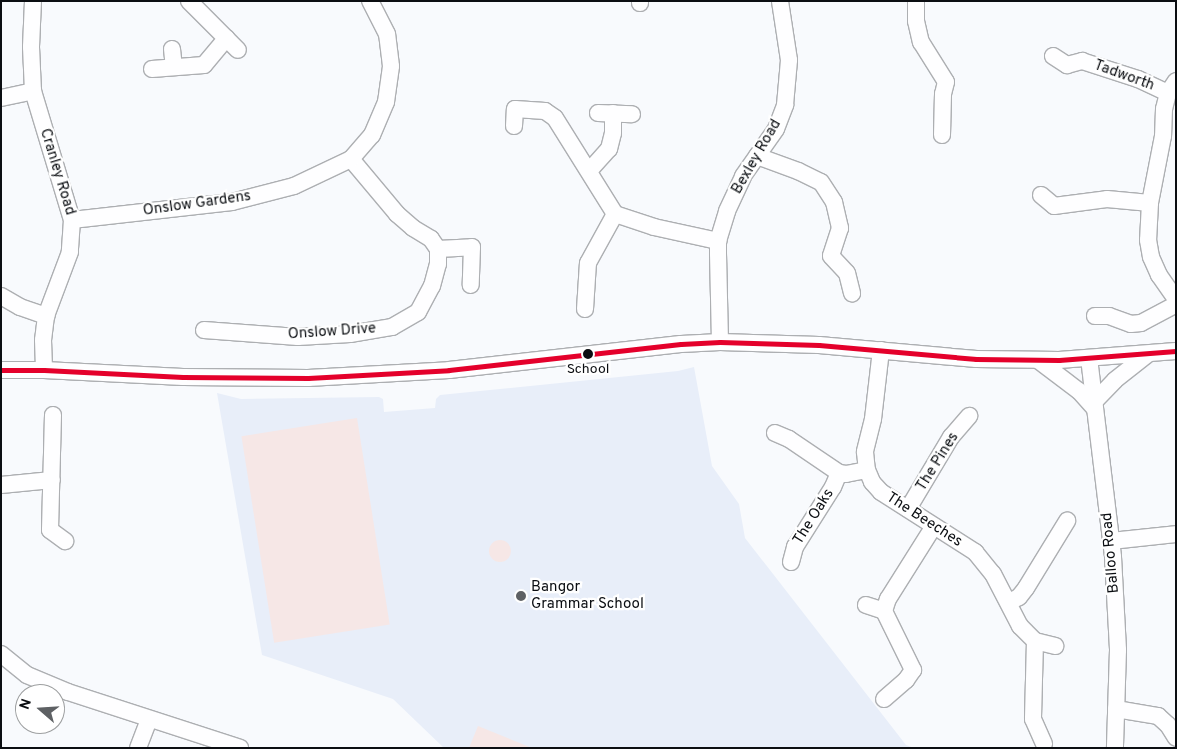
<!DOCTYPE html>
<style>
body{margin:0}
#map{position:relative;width:1177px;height:749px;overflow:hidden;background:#f8fafd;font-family:Overpass,sans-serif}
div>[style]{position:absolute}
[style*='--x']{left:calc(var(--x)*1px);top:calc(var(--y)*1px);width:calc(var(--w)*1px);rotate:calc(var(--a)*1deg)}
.built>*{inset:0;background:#e8eef9}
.green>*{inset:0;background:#f6e7e6;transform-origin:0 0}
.round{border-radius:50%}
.roads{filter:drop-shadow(1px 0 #adafb2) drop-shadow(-1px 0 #adafb2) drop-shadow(0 1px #adafb2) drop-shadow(0 -1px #adafb2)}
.minor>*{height:16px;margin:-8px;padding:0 8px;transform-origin:8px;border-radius:8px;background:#fefeff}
.bus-1>*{height:5px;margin:-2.5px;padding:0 2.5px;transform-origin:2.5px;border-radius:2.5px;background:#e4002b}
.dots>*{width:14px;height:14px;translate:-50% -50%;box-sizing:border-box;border:2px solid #fff;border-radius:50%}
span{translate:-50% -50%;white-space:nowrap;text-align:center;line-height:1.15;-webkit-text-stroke:4.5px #fff;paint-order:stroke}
.bus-label{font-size:14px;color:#0b0e12}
.street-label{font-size:15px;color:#0b0e12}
.poi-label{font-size:15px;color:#0b0e12}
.left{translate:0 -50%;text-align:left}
.frame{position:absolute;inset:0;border:2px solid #0b0e12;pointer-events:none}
.north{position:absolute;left:15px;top:684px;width:50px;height:50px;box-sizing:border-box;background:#fff;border:1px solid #9d9fa0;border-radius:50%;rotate:289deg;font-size:14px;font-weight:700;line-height:20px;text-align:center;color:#0b0e12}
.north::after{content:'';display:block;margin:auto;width:18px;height:22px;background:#5e6164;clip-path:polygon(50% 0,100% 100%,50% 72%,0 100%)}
</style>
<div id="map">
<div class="built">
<i style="clip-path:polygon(694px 367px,712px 466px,739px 504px,745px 538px,906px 745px,914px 748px,444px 748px,393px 699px,262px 655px,217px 393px,241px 399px,379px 397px,383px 399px,384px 412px,435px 408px,436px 399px,440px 395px,678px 371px)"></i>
</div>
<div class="green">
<i style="left:357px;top:418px;width:209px;height:117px;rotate:81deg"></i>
<i class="round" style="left:489px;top:540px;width:22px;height:22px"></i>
<i style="clip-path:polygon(478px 726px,532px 748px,469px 748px)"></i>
</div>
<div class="roads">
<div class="minor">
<i style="--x:33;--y:1;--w:46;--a:92.5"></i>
<i style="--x:31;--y:47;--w:44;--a:87.4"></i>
<i style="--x:33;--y:91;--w:135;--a:73.2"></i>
<i style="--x:72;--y:220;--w:32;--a:94"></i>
<i style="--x:70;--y:252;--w:68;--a:110.6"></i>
<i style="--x:46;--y:316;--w:24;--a:97"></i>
<i style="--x:43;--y:340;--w:30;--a:88"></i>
<i style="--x:189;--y:1;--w:69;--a:45"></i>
<i style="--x:640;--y:1;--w:2;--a:90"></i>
<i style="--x:916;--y:1;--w:20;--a:90"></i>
<i style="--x:916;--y:21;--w:22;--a:77"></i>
<i style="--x:921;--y:42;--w:47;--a:58"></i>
<i style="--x:946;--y:82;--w:12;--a:104"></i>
<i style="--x:943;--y:94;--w:41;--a:91.4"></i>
<i style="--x:172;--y:49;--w:18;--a:84"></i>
<i style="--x:1053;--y:56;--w:17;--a:33"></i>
<i style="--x:1067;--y:65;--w:16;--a:-15"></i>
<i style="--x:1082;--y:61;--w:59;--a:17.8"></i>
<i style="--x:1138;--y:79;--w:33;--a:25"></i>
<i style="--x:152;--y:69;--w:52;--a:-4.4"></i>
<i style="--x:204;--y:65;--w:35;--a:-50"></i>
<i style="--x:1176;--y:81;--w:14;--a:124"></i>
<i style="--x:1168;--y:93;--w:16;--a:104"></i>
<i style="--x:1164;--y:109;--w:27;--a:92"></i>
<i style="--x:1163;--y:136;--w:68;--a:101"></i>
<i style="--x:1150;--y:203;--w:37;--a:93"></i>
<i style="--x:1148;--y:240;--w:17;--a:80"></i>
<i style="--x:1151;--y:257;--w:20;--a:66"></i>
<i style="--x:1159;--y:275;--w:29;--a:55"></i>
<i style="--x:1;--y:98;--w:33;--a:-12"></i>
<i style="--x:598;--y:113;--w:34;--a:2"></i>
<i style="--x:514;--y:126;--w:17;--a:-87"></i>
<i style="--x:515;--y:109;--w:30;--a:4"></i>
<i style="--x:545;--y:111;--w:12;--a:35"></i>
<i style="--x:555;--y:118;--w:113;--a:58"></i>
<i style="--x:615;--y:214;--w:41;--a:18.4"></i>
<i style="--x:654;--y:227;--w:66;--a:12.3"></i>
<i style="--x:757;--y:156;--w:44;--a:20.1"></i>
<i style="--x:798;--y:171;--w:25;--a:26"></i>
<i style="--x:821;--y:182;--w:24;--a:57"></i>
<i style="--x:834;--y:202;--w:27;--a:77"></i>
<i style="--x:840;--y:228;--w:29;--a:108"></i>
<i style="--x:831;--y:256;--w:23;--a:47"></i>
<i style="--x:847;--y:273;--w:21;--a:76"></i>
<i style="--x:351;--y:159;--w:72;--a:50.1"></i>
<i style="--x:397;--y:214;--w:21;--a:41"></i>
<i style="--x:413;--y:228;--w:21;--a:31"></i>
<i style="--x:431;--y:239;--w:12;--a:55"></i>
<i style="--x:589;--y:171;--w:30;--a:-48"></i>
<i style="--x:609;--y:149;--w:16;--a:-76"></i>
<i style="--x:613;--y:133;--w:20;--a:-90"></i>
<i style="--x:1041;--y:195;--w:17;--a:40"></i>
<i style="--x:1054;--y:206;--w:53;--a:-7.5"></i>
<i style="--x:1107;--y:199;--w:43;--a:5.3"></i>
<i style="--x:72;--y:220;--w:161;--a:-6.4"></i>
<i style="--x:232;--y:202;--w:64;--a:-14.5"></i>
<i style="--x:294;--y:186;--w:63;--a:-25.3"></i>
<i style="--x:351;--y:159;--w:32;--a:-49"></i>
<i style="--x:372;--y:135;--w:36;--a:-67"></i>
<i style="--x:386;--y:102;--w:36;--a:-82"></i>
<i style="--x:391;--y:66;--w:32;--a:-97"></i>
<i style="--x:387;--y:34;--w:37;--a:-117"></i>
<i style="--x:438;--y:249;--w:34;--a:-3"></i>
<i style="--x:472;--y:247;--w:38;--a:92"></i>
<i style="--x:1;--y:296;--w:22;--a:30"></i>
<i style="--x:20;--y:307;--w:28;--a:19"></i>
<i style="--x:585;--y:309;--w:46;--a:-86.3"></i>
<i style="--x:588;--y:263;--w:56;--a:-61.1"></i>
<i style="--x:1095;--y:316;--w:14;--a:0"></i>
<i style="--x:1109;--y:316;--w:23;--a:20"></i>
<i style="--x:1131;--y:324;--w:10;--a:-6"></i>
<i style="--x:1141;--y:323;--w:40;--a:-28"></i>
<i style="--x:204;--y:330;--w:94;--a:4.3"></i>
<i style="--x:298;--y:337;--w:52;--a:-3.3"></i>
<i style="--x:350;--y:334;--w:43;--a:-9.5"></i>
<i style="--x:392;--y:327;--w:30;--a:-30"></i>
<i style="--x:418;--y:312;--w:30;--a:-62"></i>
<i style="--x:432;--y:286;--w:23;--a:-75"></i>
<i style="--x:438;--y:264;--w:15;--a:-90"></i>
<i style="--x:720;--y:342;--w:89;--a:-91.3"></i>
<i style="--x:718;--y:253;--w:12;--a:-90"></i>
<i style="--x:718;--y:241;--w:31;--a:-73"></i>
<i style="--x:727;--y:211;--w:38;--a:-65"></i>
<i style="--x:743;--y:176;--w:57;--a:-54.9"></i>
<i style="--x:776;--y:129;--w:26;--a:-69"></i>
<i style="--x:785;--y:105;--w:45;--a:-84.9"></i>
<i style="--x:789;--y:60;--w:60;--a:-98.7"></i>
<i style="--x:881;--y:350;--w:69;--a:96.6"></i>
<i style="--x:873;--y:419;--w:34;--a:104"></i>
<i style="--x:865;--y:452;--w:18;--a:84"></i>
<i style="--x:867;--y:470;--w:13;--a:67"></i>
<i style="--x:872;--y:482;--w:13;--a:48"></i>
<i style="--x:881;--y:492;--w:112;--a:32.6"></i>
<i style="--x:975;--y:552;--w:28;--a:51"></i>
<i style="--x:993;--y:574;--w:59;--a:62.6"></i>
<i style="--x:1020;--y:626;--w:21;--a:45"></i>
<i style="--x:1035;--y:641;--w:78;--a:91.5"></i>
<i style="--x:1033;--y:719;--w:27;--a:66"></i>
<i style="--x:1089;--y:358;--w:200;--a:83.1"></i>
<i style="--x:1113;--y:557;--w:93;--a:86.9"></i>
<i style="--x:1118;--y:650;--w:98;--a:91.8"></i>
<i style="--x:1038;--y:360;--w:51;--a:37.1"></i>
<i style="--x:1079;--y:391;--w:24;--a:48"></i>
<i style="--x:1;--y:370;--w:43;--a:0"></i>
<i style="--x:44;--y:370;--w:139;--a:2.9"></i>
<i style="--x:183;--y:377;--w:125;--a:0.5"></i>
<i style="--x:308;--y:378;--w:141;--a:-3.2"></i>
<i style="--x:449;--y:370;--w:233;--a:-6.4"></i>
<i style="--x:681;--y:344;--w:39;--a:-3"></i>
<i style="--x:720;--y:342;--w:99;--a:1.7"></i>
<i style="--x:819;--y:345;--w:158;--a:5.1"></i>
<i style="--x:976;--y:359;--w:83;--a:0.7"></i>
<i style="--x:1059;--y:360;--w:117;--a:-4.4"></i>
<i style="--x:1094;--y:402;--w:30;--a:-46"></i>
<i style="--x:1115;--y:380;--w:42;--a:-38.2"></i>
<i style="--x:53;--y:415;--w:115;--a:91.5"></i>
<i style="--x:50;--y:530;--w:19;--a:36"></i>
<i style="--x:775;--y:433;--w:15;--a:23"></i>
<i style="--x:789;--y:439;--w:60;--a:34.2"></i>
<i style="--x:839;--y:473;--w:7;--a:8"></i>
<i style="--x:846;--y:474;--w:21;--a:-11"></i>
<i style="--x:1;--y:485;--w:51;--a:-5.6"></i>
<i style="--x:908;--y:509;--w:84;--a:-59.2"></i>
<i style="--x:951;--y:437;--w:28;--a:-49"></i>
<i style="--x:1111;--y:541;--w:65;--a:-6.1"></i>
<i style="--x:791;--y:562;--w:16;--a:-75"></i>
<i style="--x:795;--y:547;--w:71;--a:-57.7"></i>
<i style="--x:833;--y:487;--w:15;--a:-67"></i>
<i style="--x:1009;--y:602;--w:11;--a:-27"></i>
<i style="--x:1019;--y:597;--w:11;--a:-52"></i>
<i style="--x:1026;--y:588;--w:79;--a:-58.5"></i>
<i style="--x:866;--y:605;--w:19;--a:18"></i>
<i style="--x:884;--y:611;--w:66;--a:63.8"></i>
<i style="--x:913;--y:670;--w:12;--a:125"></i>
<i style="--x:906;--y:680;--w:29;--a:139"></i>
<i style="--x:884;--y:611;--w:13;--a:-72"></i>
<i style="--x:888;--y:599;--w:86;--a:-57.8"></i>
<i style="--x:1035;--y:641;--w:21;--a:14"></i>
<i style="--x:1;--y:654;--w:33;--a:39"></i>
<i style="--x:27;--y:675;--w:44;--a:22.5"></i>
<i style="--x:68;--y:692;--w:181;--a:18"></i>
<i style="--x:1116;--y:709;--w:43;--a:9.5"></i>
<i style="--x:1158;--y:716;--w:13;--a:42"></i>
<i style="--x:1168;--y:725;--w:15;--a:58"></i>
<i style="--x:138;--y:748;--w:31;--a:-69"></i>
</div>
</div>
<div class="bus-1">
<i style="--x:1;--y:370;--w:43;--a:0"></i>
<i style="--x:44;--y:370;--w:139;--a:2.9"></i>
<i style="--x:183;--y:377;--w:125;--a:0.5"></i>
<i style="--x:308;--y:378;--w:141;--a:-3.2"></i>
<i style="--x:449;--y:370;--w:233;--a:-6.4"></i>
<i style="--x:681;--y:344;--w:39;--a:-3"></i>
<i style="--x:720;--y:342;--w:99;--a:1.7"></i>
<i style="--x:819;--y:345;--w:158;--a:5.1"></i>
<i style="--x:976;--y:359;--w:83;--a:0.7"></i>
<i style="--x:1059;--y:360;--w:117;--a:-4.4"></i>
</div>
<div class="dots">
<i style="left:588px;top:354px;background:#0b0e12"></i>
<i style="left:521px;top:596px;background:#5e6164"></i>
</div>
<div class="bus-label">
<span style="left:588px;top:370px">School</span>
</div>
<div class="street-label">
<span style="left:1124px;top:76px;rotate:20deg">Tadworth</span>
<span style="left:757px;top:157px;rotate:-60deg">Bexley Road</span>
<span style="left:57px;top:172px;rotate:73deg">Cranley Road</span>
<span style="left:197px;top:204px;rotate:-8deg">Onslow Gardens</span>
<span style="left:332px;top:332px;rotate:-4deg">Onslow Drive</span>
<span style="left:938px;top:462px;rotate:-58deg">The Pines</span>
<span style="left:814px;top:517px;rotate:-58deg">The Oaks</span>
<span style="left:924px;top:520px;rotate:33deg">The Beeches</span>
<span style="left:1111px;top:553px;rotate:-95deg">Balloo Road</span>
</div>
<div class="poi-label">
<span class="left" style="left:531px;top:596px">Bangor<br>Grammar School</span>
</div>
<div class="frame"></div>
<div class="north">N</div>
</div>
